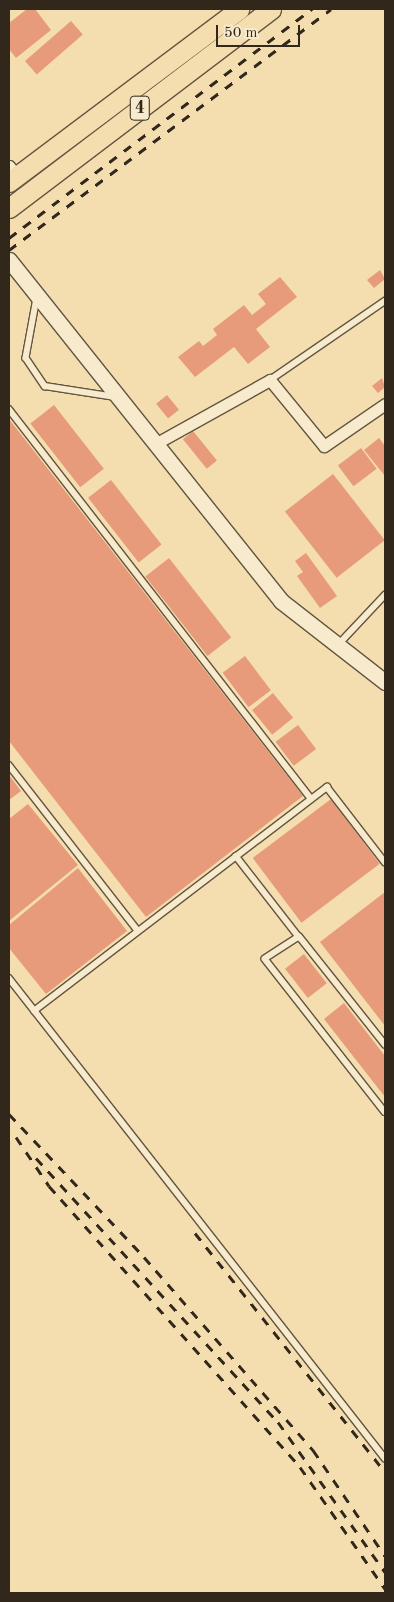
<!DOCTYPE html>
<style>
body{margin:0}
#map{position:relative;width:394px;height:1602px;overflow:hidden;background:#f4deb0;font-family:"Old Standard TT",serif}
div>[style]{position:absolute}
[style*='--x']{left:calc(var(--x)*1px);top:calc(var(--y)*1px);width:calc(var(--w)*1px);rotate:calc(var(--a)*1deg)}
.building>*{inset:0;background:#e79b7b;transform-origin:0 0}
.roads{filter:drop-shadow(1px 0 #625540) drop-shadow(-1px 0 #625540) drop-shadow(0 1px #625540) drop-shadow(0 -1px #625540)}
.service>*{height:5.5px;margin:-2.75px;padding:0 2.75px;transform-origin:2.75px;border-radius:2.75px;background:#f8eacc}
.minor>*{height:11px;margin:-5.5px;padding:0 5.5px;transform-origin:5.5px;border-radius:5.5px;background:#f8eacc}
.tertiary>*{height:15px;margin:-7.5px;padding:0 7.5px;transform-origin:7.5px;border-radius:7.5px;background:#f8eacc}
.primary>*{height:19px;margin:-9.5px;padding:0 9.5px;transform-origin:9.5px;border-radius:9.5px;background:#f4deb0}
.rail>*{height:3px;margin-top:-1.5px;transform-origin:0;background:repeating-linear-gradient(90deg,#31271b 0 9px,transparent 0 18px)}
span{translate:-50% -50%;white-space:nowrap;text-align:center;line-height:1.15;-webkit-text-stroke:4px #f8eacc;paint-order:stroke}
.shield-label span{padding:1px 4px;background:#f8eacc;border:1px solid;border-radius:4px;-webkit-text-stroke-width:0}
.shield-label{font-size:18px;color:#31271b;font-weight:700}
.frame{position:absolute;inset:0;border:10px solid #31271b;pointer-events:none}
.scale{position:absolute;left:216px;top:25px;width:84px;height:22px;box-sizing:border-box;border:2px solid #31271b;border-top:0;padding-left:6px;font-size:15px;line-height:18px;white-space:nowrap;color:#31271b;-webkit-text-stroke:4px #f8eacc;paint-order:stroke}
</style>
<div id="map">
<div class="building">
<i style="clip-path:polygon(27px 9px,35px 9px,51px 30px,16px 58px,9px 49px,9px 23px)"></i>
<i style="left:71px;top:21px;width:18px;height:61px;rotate:49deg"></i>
<i style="clip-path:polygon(380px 270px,385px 279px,374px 288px,367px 280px)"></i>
<i style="clip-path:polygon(280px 277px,297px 297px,256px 329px,270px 347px,248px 364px,234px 347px,195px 377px,178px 357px,199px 341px,203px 346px,217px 335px,213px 329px,244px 305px,252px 315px,266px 304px,258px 294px)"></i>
<i style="clip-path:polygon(382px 378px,385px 387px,378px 393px,372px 386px)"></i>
<i style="left:167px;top:395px;width:19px;height:14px;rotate:51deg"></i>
<i style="left:54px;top:405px;width:81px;height:30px;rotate:52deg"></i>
<i style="clip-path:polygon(9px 419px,303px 796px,146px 917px,9px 741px)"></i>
<i style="left:193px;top:431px;width:38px;height:13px;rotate:51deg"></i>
<i style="clip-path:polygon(379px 438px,385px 446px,385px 476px,364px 450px)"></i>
<i style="left:361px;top:448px;width:26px;height:29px;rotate:53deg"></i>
<i style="left:333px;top:474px;width:84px;height:61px;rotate:52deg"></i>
<i style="left:111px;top:480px;width:82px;height:29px;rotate:52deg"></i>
<i style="clip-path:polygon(306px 553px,337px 596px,320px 608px,297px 576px,303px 572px,295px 561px)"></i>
<i style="left:169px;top:558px;width:101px;height:30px;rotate:52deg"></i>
<i style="left:245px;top:656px;width:43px;height:28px;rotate:53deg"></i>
<i style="left:273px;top:693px;width:32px;height:27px;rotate:51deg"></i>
<i style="left:298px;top:725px;width:30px;height:28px;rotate:53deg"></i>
<i style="clip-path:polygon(9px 775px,21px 791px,9px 800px)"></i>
<i style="left:331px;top:799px;width:81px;height:98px;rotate:53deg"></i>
<i style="clip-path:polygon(28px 804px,78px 865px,9px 921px,9px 819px)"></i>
<i style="clip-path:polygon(78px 868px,127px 931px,46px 994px,9px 948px,9px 925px)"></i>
<i style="clip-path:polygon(385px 892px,385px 1026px,320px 942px)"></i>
<i style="left:304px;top:954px;width:37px;height:24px;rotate:52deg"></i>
<i style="clip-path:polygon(344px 1003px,385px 1056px,385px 1097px,324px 1019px)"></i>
</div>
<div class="roads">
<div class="service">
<i style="--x:37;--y:298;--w:61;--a:100.4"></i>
<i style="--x:26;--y:358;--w:34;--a:56"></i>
<i style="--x:45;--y:386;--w:71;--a:8.9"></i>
<i style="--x:270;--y:380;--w:140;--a:-34.5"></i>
<i style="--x:9;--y:409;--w:493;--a:52.2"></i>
<i style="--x:338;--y:645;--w:69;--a:-46.8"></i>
<i style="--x:9;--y:765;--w:210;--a:52.1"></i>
<i style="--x:236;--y:856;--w:103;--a:52.1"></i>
<i style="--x:9;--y:978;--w:610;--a:51.93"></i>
<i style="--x:34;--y:1011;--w:369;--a:-37.4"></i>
<i style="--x:327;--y:787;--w:95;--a:52.3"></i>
<i style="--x:385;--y:1045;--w:138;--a:-128.5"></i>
<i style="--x:299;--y:937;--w:40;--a:147.1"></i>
<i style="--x:265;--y:959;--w:194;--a:51.9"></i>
</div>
<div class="minor">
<i style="--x:9;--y:166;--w:13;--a:51"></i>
<i style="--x:155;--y:444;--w:132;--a:-29.1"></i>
<i style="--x:270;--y:380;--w:85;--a:50.7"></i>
<i style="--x:324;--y:446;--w:74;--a:-34.5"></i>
</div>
<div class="tertiary">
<i style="--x:9;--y:260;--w:436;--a:51.4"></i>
<i style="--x:281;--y:601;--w:132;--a:37.9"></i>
</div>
<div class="primary">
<i style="--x:9;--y:182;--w:288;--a:-36.9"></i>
<i style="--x:9;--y:208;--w:329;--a:-37.2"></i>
</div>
</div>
<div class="rail">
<i style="--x:9;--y:238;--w:380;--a:-37.1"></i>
<i style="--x:9;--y:250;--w:402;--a:-36.8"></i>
<i style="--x:9;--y:1114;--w:197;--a:46.6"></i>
<i style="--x:144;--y:1257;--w:257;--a:48.8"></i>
<i style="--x:313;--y:1450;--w:128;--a:55.8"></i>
<i style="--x:16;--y:1137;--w:59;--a:56"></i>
<i style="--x:49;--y:1186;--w:377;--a:48.2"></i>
<i style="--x:300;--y:1467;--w:149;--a:55.1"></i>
<i style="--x:36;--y:1158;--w:358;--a:47.5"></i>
<i style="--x:278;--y:1422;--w:184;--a:54.5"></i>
<i style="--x:195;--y:1233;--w:305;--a:51.5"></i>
</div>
<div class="shield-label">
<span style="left:140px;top:108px">4</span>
</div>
<div class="frame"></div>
<div class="scale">50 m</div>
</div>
